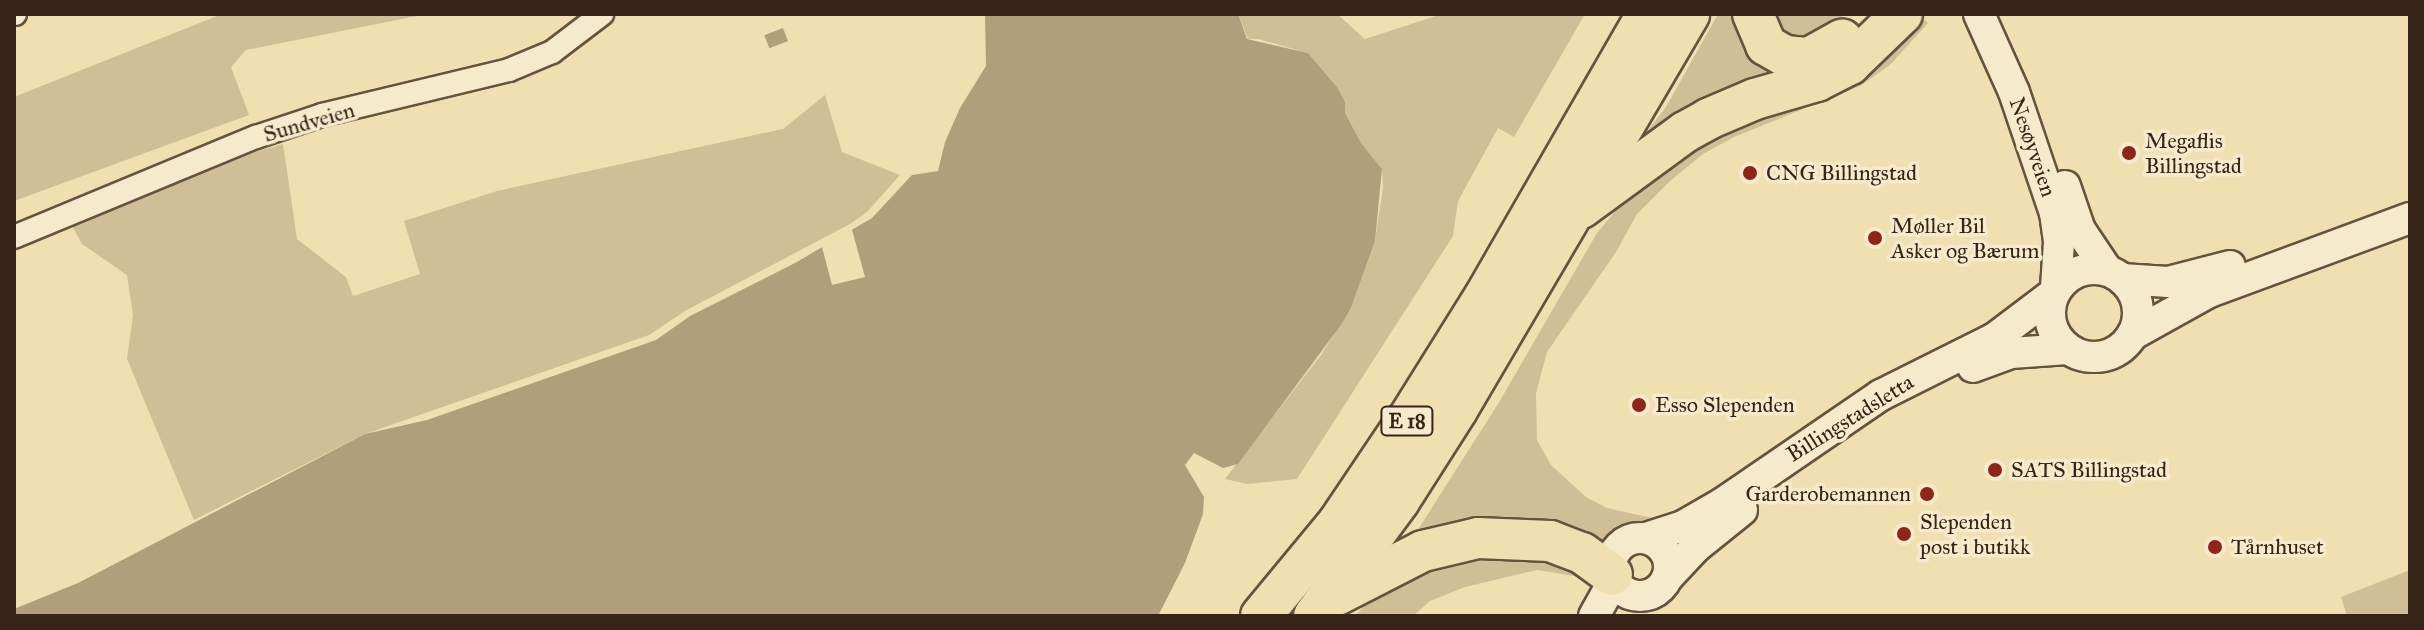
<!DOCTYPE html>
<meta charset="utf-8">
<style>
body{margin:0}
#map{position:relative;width:2424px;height:630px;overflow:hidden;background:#f0dfb0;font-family:"IM FELL Great Primer",serif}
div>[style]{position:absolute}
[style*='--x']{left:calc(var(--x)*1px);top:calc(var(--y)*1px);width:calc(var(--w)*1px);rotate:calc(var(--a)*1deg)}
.green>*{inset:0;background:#d0bf96}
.water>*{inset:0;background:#b19f7c;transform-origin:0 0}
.pier>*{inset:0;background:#f0dfb0}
.roads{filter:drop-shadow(2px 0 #64533e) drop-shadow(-2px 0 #64533e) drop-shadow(0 2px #64533e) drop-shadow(0 -2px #64533e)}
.street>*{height:22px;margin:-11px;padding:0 11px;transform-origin:11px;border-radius:11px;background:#f5eacc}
.secondary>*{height:30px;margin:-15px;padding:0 15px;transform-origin:15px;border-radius:15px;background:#f5eacc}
.secondary>.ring{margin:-15px;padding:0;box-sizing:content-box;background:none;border:30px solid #f5eacc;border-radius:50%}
.highway>*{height:40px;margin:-20px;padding:0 20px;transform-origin:20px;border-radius:20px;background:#f0dfb0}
.dots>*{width:22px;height:22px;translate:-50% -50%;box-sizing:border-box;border:4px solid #f5eacc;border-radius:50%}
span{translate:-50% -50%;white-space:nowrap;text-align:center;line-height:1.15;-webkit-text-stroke:7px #f5eacc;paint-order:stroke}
.shield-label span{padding:2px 6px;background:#f5eacc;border:2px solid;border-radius:6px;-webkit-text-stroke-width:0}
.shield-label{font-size:20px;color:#362418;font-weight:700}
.street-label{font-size:22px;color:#362418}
.poi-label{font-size:22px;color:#362418}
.left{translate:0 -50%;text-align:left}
.right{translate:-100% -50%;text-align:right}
.frame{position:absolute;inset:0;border:16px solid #362418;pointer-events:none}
</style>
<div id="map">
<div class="green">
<i style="clip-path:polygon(222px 14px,427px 14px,246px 50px,231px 67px,249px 115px,14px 201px,14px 97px)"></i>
<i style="clip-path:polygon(1238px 14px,1337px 14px,1365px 39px,1442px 14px,1585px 14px,1514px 137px,1498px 128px,1458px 201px,1453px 236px,1297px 479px,1248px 484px,1225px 479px,1321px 355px,1351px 308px,1375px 241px,1383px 187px,1382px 169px,1361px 143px,1345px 113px,1337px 87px,1308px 53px,1258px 39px,1248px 39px)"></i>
<i style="clip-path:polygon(1718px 14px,1743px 14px,1790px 69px,1626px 159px,1666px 107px)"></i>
<i style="clip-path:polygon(1764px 14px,1845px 14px,1831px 27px,1792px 46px)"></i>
<i style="clip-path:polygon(1923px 19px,1928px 23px,1890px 65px,1860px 86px,1734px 137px,1703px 154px,1670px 181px,1637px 214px,1616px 252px,1547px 352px,1536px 393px,1537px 440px,1551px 465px,1586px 497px,1607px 508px,1661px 520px,1626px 527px,1601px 549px,1410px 542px,1498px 404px,1597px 233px,1648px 172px)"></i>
<i style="clip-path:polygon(825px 95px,842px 152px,900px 175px,867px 212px,850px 224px,685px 311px,649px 335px,365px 434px,194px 520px,127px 359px,133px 315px,127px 275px,82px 244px,70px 222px,175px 175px,283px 144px,297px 239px,346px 277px,353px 296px,420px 274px,404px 221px,497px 191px,783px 129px)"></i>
<i style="clip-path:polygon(1540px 549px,1586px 578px,1537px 570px,1465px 587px,1430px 601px,1413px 616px,1355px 616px,1385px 584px,1423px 561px)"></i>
<i style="clip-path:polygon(2410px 570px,2410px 616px,2347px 616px,2341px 597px)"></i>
</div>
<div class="water">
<i style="clip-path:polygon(985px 14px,1238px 14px,1247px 39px,1308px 53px,1337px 87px,1345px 102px,1345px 113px,1361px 143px,1382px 169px,1375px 241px,1351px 308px,1341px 325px,1238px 464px,1223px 468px,1194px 453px,1185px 465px,1204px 497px,1203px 514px,1185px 563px,1158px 616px,14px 616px,14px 609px,78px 583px,365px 434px,427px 420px,656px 340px,690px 316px,795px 263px,872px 218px,912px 175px,938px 171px,945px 142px,960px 108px,986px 66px)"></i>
<i style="left:783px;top:28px;width:14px;height:20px;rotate:69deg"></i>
</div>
<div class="pier">
<i style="clip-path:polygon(851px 226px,865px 277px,832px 285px,821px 243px)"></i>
</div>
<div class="roads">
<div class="street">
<i style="--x:14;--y:14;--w:1;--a:0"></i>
<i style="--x:14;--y:237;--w:262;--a:-22.5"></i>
<i style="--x:256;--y:137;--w:70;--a:-18.4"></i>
<i style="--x:322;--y:115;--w:192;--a:-13.5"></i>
<i style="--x:509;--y:70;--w:47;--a:-22.7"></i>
<i style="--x:552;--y:52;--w:63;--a:-37.2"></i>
</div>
<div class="secondary">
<i style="--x:1979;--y:14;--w:85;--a:65.8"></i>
<i style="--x:2014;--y:92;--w:128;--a:71.3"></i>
<i style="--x:2055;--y:213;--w:29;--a:82"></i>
<i style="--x:2059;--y:242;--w:45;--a:93.8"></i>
<i style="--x:2065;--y:186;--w:46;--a:71.2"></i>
<i style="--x:2080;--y:230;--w:48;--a:56"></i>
<i class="ring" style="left:2050px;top:269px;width:58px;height:58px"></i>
<i style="--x:2122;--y:279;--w:46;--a:3.7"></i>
<i style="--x:2168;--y:282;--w:64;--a:-14.5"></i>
<i style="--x:2132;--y:335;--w:86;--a:-29.2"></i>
<i style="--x:2207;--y:293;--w:216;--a:-20.3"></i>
<i style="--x:1973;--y:367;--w:40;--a:-20.2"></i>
<i style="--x:2011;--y:353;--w:57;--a:-4"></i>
<i style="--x:1646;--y:538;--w:39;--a:-18"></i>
<i style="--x:1683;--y:526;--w:46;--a:-29.9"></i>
<i style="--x:1723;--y:503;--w:191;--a:-34.4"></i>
<i style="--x:1881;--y:395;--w:127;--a:-26.6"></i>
<i style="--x:1995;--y:338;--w:73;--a:-37.2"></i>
<i class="ring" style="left:1611px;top:538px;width:28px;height:28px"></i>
<i style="--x:1667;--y:578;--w:42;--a:-46.9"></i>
<i style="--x:1696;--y:547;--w:59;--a:-38.8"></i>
<i style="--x:1594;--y:616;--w:41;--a:-60.9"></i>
</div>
<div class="highway">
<i style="--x:1753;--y:14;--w:34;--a:67"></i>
<i style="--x:1766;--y:45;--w:22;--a:30"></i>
<i style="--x:1785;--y:56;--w:24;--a:5"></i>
<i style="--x:1809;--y:58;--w:38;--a:-29"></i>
<i style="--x:1581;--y:208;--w:129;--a:-36.2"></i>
<i style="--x:1685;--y:132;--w:26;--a:-29"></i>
<i style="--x:1708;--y:119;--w:51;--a:-23.1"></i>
<i style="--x:1755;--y:99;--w:65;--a:-16.2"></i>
<i style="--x:1817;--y:81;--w:37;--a:-27"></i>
<i style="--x:1850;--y:64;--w:72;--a:-43.9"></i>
<i style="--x:1337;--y:595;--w:97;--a:-27.1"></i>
<i style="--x:1423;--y:551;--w:57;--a:-13.3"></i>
<i style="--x:1478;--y:538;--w:72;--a:2.4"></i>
<i style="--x:1550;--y:541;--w:34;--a:21"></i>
<i style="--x:1582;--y:553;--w:37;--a:36"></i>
<i style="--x:1261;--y:616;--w:121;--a:-50.4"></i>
<i style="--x:1338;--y:523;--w:125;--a:-56.1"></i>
<i style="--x:1408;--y:419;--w:145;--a:-58"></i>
<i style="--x:1485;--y:296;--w:325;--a:-60.1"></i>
<i style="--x:1314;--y:616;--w:143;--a:-53.5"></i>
<i style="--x:1399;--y:501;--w:108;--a:-57.5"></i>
<i style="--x:1457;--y:410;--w:459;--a:-59.6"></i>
</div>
</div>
<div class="dots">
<i style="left:2129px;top:153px;background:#8f2418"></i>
<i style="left:1750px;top:173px;background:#8f2418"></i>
<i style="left:1875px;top:238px;background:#8f2418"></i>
<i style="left:1639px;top:405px;background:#8f2418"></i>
<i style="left:1995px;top:470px;background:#8f2418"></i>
<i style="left:1927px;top:494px;background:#8f2418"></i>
<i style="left:1904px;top:534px;background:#8f2418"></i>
<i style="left:2215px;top:547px;background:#8f2418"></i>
</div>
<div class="shield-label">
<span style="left:1407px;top:421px">E 18</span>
</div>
<div class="street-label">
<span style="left:309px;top:122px;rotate:-16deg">Sundveien</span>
<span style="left:2033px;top:147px;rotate:71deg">Nesøyveien</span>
<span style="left:1850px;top:418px;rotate:-32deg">Billingstadsletta</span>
</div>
<div class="poi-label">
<span class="left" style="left:2145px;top:153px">Megaflis<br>Billingstad</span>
<span class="left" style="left:1766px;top:173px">CNG Billingstad</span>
<span class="left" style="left:1891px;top:238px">Møller Bil<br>Asker og Bærum</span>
<span class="left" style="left:1655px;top:405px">Esso Slependen</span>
<span class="left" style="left:2011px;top:470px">SATS Billingstad</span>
<span class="right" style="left:1911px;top:494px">Garderobemannen</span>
<span class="left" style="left:1920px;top:534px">Slependen<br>post i butikk</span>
<span class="left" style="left:2231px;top:547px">Tårnhuset</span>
</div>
<div class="frame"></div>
</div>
